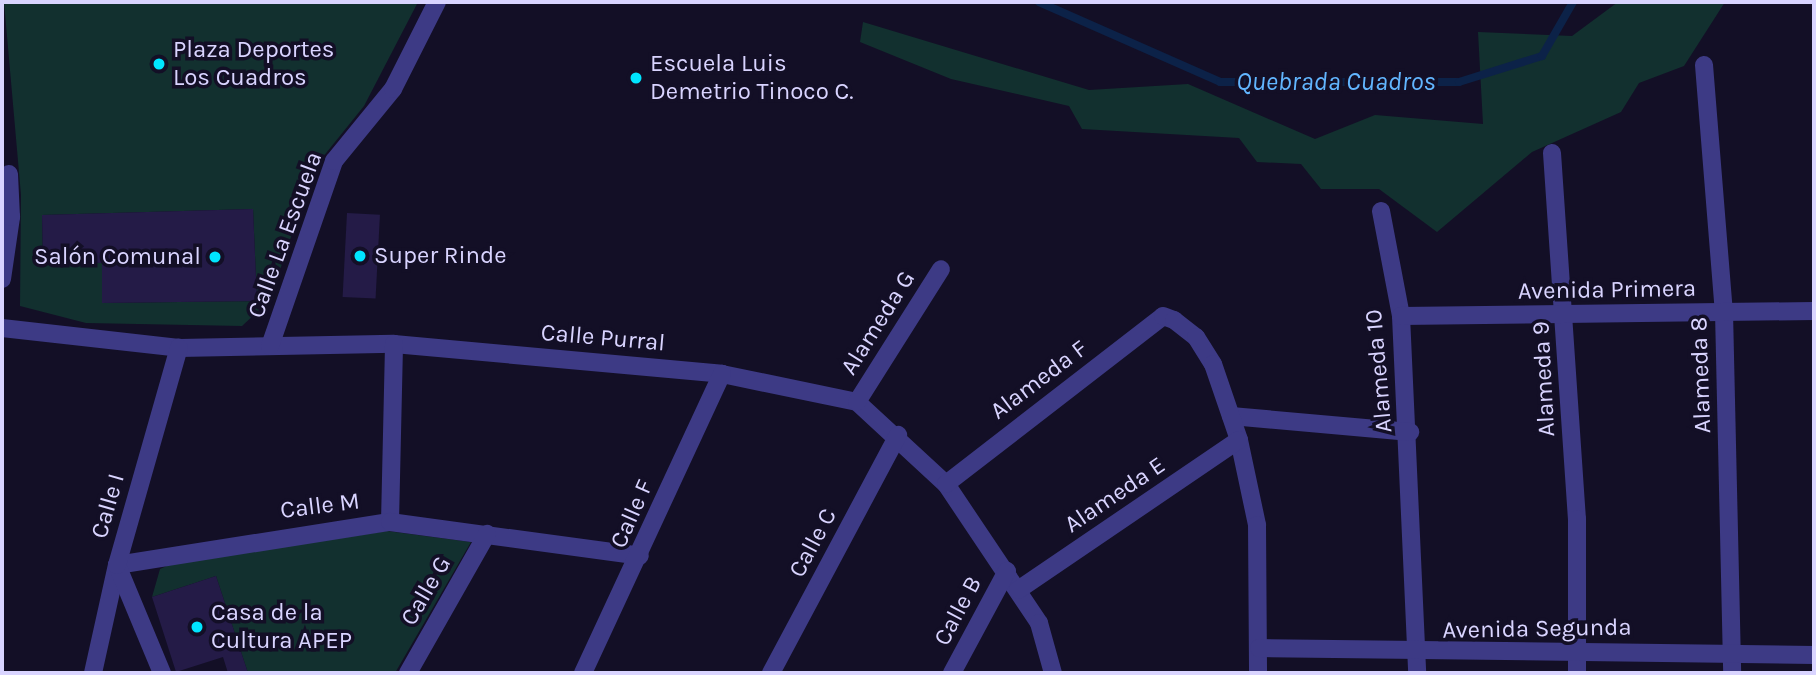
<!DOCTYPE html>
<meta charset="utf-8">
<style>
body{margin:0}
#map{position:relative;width:1816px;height:675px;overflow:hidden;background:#130f26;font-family:Karla,sans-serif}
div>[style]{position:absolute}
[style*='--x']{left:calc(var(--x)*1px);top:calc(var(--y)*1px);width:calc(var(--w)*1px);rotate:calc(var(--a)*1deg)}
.green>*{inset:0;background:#12302f}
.stream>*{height:8px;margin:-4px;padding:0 4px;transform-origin:4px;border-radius:4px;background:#0c2248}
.building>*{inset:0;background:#241b47;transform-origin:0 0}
.minor>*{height:18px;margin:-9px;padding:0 9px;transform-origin:9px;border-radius:9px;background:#3d3a85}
.dots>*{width:19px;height:19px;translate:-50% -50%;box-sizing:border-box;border:4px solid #130f26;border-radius:50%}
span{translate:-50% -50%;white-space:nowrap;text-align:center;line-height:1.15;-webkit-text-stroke:7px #130f26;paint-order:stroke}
.poi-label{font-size:24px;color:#d9d4ff}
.left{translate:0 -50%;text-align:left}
.right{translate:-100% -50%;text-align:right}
.street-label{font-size:24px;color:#d9d4ff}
.water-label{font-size:26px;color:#62b6ff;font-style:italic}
.frame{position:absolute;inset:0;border:4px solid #d9d4ff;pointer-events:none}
</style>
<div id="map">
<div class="green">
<i style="clip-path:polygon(evenodd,4px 2px,418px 2px,364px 106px,314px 168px,270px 300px,242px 326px,86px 323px,20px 306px,21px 195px,4px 2px,253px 209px,257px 301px,102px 303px,102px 263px,43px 261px,42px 215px,253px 209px)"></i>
<i style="clip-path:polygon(1618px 2px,1725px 2px,1684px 66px,1639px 83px,1621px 112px,1532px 152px,1437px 232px,1379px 189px,1321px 189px,1301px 164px,1257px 162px,1239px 138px,1082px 129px,1069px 106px,951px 79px,860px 42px,863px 22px,1089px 90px,1188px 84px,1315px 139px,1375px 115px,1483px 124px,1478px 32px,1572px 36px)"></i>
<i style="clip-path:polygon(387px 531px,471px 542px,395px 673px,248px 673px,216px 576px,152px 597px,160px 569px,171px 564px)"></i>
</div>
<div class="stream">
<i style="--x:1039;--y:2;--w:198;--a:23.8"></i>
<i style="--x:1220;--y:82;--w:239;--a:0"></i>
<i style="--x:1459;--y:82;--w:87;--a:-17.4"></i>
<i style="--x:1542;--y:56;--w:62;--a:-60.1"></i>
</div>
<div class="building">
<i style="clip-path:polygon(253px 209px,257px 301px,102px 303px,102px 263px,43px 261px,42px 215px)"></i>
<i style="left:347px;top:213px;width:33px;height:84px;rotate:3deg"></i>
<i style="clip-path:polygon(216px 576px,248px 673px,228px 673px,223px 657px,176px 672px,152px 597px)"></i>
</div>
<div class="minor">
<i style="--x:1704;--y:65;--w:248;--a:85.4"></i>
<i style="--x:1724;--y:312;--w:361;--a:88.7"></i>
<i style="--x:1552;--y:153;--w:367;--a:86.1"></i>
<i style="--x:1577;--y:519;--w:154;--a:90"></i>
<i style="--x:1381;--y:211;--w:107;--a:79.2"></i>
<i style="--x:1401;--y:316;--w:357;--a:87.4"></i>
<i style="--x:2;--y:279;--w:63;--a:-81.7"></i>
<i style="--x:11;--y:217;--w:43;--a:-92.7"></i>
<i style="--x:1401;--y:316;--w:413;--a:-0.7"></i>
<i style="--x:2;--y:328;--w:178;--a:6.4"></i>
<i style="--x:179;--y:348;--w:215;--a:-1.1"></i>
<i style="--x:394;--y:344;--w:329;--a:5.2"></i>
<i style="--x:722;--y:374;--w:138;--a:11.7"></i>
<i style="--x:857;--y:402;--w:121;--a:42.7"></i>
<i style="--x:946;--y:484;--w:167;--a:56.2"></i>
<i style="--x:1039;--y:623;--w:52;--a:74.4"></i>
<i style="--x:270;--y:346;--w:196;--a:-70.9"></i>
<i style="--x:334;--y:161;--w:93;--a:-50.7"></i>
<i style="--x:393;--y:89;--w:97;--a:-63.2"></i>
<i style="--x:857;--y:402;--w:157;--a:-57.7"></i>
<i style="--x:1231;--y:416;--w:180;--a:5.1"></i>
<i style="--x:946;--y:484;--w:274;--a:-37.7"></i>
<i style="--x:1163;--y:316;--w:12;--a:20"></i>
<i style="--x:1174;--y:320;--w:28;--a:38"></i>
<i style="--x:1196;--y:337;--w:32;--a:58"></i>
<i style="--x:1213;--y:364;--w:80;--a:71.1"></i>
<i style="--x:1239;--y:440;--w:87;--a:78"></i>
<i style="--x:1257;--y:525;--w:148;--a:89.6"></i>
<i style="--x:390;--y:522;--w:178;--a:-88.7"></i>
<i style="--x:1018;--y:590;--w:267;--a:-34.2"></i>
<i style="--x:1259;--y:648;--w:555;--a:0.72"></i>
<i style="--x:93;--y:673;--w:111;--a:-77.5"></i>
<i style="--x:117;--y:565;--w:276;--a:-9"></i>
<i style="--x:390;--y:522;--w:252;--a:7.7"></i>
<i style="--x:162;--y:673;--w:117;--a:-112.6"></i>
<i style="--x:117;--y:565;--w:226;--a:-74.1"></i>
<i style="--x:408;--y:673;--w:160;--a:-60.4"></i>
<i style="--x:583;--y:673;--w:330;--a:-65.1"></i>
<i style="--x:771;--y:673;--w:270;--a:-61.9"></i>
<i style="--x:952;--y:673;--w:116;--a:-61.7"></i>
</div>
<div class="dots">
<i style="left:159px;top:64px;background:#00e5ff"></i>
<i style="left:636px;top:78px;background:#00e5ff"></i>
<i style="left:360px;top:256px;background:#00e5ff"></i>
<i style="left:215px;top:257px;background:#00e5ff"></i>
<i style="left:197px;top:627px;background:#00e5ff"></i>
</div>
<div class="poi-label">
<span class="left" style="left:173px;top:64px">Plaza Deportes<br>Los Cuadros</span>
<span class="left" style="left:650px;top:78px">Escuela Luis<br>Demetrio Tinoco C.</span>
<span class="left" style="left:374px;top:256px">Super Rinde</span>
<span class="right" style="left:201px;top:257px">Salón Comunal</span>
<span class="left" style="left:211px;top:627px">Casa de la<br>Cultura APEP</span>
</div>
<div class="street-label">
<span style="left:285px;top:235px;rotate:-70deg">Calle La Escuela</span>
<span style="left:1607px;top:290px;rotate:-1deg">Avenida Primera</span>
<span style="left:878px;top:323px;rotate:-58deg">Alameda G</span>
<span style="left:603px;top:338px;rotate:5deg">Calle Purral</span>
<span style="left:1379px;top:371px;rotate:-95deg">Alameda 10</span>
<span style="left:1701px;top:375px;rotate:-92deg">Alameda 8</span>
<span style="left:1544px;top:379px;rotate:-93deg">Alameda 9</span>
<span style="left:1039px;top:380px;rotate:-37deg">Alameda F</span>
<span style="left:1115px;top:495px;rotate:-34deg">Alameda E</span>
<span style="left:108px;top:506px;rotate:-74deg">Calle I</span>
<span style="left:320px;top:506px;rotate:-7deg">Calle M</span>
<span style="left:632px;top:514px;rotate:-66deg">Calle F</span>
<span style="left:813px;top:543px;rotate:-62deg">Calle C</span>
<span style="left:426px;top:591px;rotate:-60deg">Calle G</span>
<span style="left:958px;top:611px;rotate:-62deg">Calle B</span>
<span style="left:1537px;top:629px;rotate:-1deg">Avenida Segunda</span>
</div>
<div class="water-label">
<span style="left:1336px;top:82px">Quebrada Cuadros</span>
</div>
<div class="frame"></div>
</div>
